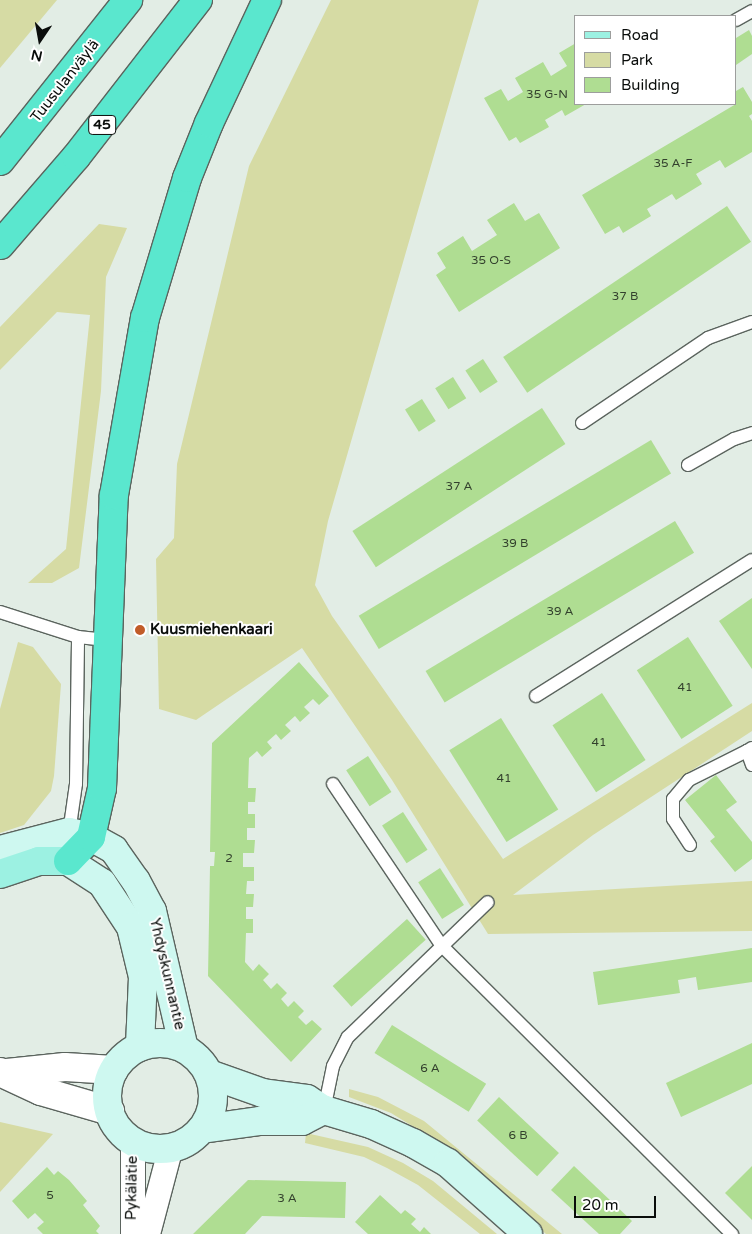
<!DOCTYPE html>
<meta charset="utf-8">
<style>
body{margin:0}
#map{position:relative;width:752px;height:1234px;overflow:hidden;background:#e2ede5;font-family:"Varela Round",sans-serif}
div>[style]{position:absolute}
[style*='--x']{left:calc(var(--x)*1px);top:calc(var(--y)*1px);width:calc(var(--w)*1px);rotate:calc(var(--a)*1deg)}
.green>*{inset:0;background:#d6dba4}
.building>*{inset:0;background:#afdd92;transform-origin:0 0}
.roads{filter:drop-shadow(1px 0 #5b645e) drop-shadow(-1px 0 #5b645e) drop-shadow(0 1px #5b645e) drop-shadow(0 -1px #5b645e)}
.service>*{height:12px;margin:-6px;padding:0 6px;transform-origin:6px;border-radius:6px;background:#fff}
.minor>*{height:24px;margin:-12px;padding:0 12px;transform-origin:12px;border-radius:12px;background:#fff}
.tertiary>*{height:28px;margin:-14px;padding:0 14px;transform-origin:14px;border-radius:14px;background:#fff}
.secondary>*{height:28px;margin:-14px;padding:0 14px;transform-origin:14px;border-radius:14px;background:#cef8f0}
.secondary>.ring{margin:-14px;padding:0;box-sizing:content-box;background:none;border:28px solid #cef8f0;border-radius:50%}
.primary>*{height:28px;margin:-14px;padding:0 14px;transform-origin:14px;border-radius:14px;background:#9cf1e2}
.motorway>*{height:28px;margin:-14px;padding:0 14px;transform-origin:14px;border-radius:14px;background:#5ae7ce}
.dots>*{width:14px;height:14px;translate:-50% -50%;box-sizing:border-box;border:2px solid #fff;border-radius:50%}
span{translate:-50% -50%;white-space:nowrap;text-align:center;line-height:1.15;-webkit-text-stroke:4px #fff;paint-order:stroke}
.number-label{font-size:12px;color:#33412d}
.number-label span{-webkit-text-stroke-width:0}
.shield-label span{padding:1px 4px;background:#fff;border:1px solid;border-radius:4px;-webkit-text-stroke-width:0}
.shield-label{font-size:14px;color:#0a0d0b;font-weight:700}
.street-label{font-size:15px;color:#0a0d0b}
.poi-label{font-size:15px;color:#0a0d0b;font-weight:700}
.left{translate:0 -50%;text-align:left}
.legend{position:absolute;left:574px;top:15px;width:162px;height:90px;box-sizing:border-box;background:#fff;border:1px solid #9d9e9d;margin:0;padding:6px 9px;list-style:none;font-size:15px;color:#0a0d0b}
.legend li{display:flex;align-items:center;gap:10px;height:25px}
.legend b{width:25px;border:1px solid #9d9e9d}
.north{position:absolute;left:15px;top:15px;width:50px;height:50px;-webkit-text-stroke:4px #fff;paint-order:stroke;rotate:192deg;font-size:14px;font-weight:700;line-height:20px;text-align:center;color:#0a0d0b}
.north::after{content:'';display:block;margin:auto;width:18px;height:22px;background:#0a0d0b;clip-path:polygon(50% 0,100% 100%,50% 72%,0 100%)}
.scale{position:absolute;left:574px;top:1196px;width:82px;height:22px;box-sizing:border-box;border:2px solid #0a0d0b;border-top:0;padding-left:6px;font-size:15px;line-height:18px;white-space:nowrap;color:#0a0d0b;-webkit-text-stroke:4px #fff;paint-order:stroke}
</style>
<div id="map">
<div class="green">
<i style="clip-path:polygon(0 0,57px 0,0 68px)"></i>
<i style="clip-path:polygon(331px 0,479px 0,328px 521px,315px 585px,332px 616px,503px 859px,752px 703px,752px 731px,593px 835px,513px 895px,752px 881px,752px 931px,488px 934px,392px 780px,302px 648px,196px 720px,159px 709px,156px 559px,174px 538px,177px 464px,249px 166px)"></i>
<i style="clip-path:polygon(99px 224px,127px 228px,106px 277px,101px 391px,79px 568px,52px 583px,28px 583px,66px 549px,90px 315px,57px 312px,0 370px,0 327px)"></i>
<i style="clip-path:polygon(18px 642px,33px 647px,61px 684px,54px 776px,51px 791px,24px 825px,0 833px,0 709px)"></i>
<i style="clip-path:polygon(349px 1089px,378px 1097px,424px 1121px,562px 1234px,546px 1234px,440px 1143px,391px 1113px,349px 1097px)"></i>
<i style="clip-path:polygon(0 1122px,53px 1134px,0 1192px)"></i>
<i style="clip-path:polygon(306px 1133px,368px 1147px,403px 1163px,433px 1181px,497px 1234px,480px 1234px,418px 1185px,387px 1168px,364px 1157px,305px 1143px)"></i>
</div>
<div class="building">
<i style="clip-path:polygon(749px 30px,752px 36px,752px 54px,736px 65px,736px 38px)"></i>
<i style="clip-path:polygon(576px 43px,576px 104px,586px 104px,565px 116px,562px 110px,545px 120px,549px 127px,520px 143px,516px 137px,509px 141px,484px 98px,501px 89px,508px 101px,523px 92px,515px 78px,543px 62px,551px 76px,567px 66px,559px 53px)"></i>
<i style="clip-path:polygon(743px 87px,752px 102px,752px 114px,749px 116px,752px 121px,752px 152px,725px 168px,720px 160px,696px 174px,702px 184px,676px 200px,672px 194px,647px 209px,651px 216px,623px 233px,619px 226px,605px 234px,582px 195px,736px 104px,736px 91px)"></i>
<i style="clip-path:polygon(514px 203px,525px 221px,539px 213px,560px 248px,459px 312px,436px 275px,446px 268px,437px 253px,463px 236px,472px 251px,497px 235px,487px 220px)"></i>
<i style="left:727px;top:206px;width:43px;height:270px;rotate:56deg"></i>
<i style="left:483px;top:359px;width:27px;height:21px;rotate:57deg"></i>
<i style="left:453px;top:377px;width:25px;height:21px;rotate:58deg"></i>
<i style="left:422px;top:399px;width:26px;height:20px;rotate:58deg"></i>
<i style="left:542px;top:408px;width:43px;height:226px;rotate:57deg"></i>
<i style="left:651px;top:440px;width:39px;height:341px;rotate:59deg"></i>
<i style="left:675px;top:521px;width:37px;height:291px;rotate:59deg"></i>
<i style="clip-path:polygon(752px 598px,752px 669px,719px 621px)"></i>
<i style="left:688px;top:637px;width:82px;height:61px;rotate:57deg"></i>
<i style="clip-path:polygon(299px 662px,329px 696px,319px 705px,313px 699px,304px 707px,310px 713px,300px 722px,295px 716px,285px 725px,291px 731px,281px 740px,276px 734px,267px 742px,272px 748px,262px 757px,257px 751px,249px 758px,248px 788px,256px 788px,255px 802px,248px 802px,248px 814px,255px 814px,255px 828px,247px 828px,247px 840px,255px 840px,254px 853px,243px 853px,243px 867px,254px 867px,254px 881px,247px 881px,246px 894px,254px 894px,253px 907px,246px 907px,246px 919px,253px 919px,253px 933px,246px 933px,245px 962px,253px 971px,259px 964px,269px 974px,263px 980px,271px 989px,277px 983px,287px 993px,281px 999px,288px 1007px,294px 1001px,304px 1011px,298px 1017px,306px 1025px,312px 1020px,322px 1029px,291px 1062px,208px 976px,210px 866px,214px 866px,215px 852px,210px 852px,212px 743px)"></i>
<i style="left:602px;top:693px;width:80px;height:59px;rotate:57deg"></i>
<i style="left:501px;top:718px;width:108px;height:61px;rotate:58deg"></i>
<i style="left:368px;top:756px;width:43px;height:26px;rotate:57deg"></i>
<i style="clip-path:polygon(716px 775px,737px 802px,726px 810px,752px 842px,752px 859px,735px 872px,710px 841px,715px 837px,685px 800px)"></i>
<i style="left:403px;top:812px;width:45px;height:25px;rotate:57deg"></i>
<i style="left:440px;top:868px;width:44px;height:26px;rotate:57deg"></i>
<i style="left:407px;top:919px;width:28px;height:100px;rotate:48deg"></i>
<i style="clip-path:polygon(752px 948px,752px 982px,698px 990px,696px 977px,678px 980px,680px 993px,598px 1005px,593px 972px)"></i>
<i style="left:392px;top:1025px;width:111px;height:33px;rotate:32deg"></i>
<i style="clip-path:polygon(752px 1043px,752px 1084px,681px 1117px,666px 1083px)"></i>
<i style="left:499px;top:1097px;width:82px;height:32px;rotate:43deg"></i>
<i style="clip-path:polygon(574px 1166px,632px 1221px,620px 1234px,599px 1234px,551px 1190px)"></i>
<i style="clip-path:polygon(752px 1166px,752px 1220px,725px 1193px)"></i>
<i style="clip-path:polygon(47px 1167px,54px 1175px,58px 1171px,69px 1180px,87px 1201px,83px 1205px,100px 1226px,96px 1231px,99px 1234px,43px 1234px,37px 1228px,44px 1222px,35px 1213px,28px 1219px,12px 1201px)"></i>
<i style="clip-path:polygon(248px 1180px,346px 1182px,345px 1218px,262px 1216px,245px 1234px,193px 1234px)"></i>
<i style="clip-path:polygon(380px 1195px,401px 1214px,405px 1210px,416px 1219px,411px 1224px,420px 1232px,424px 1227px,431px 1234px,368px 1234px,355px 1222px)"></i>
</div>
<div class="roads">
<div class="service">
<i style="--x:736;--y:20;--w:18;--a:-29"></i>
<i style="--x:582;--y:423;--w:152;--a:-34"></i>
<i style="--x:708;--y:338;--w:47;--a:-20"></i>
<i style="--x:688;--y:465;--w:53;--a:-29.5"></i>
<i style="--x:734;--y:439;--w:19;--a:-18"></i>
<i style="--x:0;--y:612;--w:82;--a:17.8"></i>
<i style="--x:78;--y:637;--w:31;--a:6"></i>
<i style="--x:536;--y:696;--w:255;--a:-32.2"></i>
<i style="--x:752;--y:748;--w:6;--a:149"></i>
<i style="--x:747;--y:751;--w:15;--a:70"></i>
<i style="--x:333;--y:784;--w:195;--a:56.1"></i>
<i style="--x:442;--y:946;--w:409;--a:44.8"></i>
<i style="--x:69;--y:833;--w:49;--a:-81.9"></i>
<i style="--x:76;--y:784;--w:147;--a:-89.2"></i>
<i style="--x:690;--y:845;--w:31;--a:-123"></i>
<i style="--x:673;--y:819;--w:20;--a:-90"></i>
<i style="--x:673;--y:799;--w:25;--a:-50"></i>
<i style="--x:689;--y:780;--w:65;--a:-26.6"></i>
<i style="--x:324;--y:1110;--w:45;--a:-78.4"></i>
<i style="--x:333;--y:1066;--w:33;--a:-63"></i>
<i style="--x:348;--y:1037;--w:194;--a:-44"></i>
</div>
<div class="minor">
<i style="--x:133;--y:1234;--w:93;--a:-90"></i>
<i style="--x:148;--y:1234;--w:90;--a:-75.2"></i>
</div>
<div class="tertiary">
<i style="--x:0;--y:1072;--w:45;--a:24.9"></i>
<i style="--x:41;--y:1091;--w:72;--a:16.2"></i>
<i style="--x:7;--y:1073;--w:58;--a:-5.9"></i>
<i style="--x:65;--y:1067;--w:49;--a:3.5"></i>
</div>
<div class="secondary">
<i style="--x:0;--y:850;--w:71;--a:-14.6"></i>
<i style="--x:69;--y:832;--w:23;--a:13"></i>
<i style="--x:91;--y:837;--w:26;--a:29"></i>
<i style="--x:114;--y:850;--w:38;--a:55"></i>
<i style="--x:136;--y:881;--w:34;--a:62"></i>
<i style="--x:152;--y:911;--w:141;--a:76.9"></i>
<i style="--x:68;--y:861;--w:40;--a:32.9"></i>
<i style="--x:102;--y:883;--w:53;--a:56.6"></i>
<i style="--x:131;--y:927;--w:51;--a:76.5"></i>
<i style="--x:143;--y:977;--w:70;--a:92.5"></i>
<i class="ring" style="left:107px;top:1043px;width:78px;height:78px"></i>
<i style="--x:209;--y:1074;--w:57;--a:19.4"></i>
<i style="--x:263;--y:1093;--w:44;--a:7.8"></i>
<i style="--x:307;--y:1099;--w:20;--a:33"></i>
<i style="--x:324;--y:1110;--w:49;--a:16.6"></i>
<i style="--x:371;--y:1124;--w:46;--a:24.3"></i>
<i style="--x:413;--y:1143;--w:40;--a:29.7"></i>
<i style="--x:448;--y:1163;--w:107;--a:41.6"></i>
<i style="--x:202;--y:1129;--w:59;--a:-7.9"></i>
<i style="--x:260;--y:1121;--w:42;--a:0"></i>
<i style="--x:302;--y:1121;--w:25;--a:-27"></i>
</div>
<div class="primary">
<i style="--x:0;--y:874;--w:41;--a:-18.4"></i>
<i style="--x:39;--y:861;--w:29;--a:0"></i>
</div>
<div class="motorway">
<i style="--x:0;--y:161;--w:206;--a:-51.5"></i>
<i style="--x:0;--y:245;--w:116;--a:-49.2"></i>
<i style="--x:76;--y:157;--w:199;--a:-52.2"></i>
<i style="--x:68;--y:861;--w:33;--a:-46"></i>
<i style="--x:91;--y:837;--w:50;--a:-77.3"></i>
<i style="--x:102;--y:788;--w:293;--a:-87.7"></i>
<i style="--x:114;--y:495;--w:180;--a:-80.1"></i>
<i style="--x:145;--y:318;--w:146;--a:-73.3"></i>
<i style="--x:187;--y:178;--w:59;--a:-68.2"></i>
<i style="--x:209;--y:123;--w:136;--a:-64.8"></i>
</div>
</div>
<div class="dots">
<i style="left:140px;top:630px;background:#c15c29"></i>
</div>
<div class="number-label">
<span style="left:547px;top:95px">35 G-N</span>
<span style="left:673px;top:164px">35 A-F</span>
<span style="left:491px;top:261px">35 O-S</span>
<span style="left:625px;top:297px">37 B</span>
<span style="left:459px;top:487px">37 A</span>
<span style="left:515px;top:544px">39 B</span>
<span style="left:560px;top:612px">39 A</span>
<span style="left:685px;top:688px">41</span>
<span style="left:599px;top:743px">41</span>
<span style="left:504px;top:779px">41</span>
<span style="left:229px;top:859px">2</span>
<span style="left:430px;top:1069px">6 A</span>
<span style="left:518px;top:1136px">6 B</span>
<span style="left:50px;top:1196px">5</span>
<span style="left:287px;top:1199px">3 A</span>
</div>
<div class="shield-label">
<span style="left:102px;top:125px">45</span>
</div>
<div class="street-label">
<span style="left:65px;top:81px;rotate:-52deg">Tuusulanväylä</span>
<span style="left:167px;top:974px;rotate:77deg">Yhdyskunnantie</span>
<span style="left:132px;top:1188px;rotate:-89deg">Pykälätie</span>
</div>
<div class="poi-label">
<span class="left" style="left:150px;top:630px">Kuusmiehenkaari</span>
</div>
<ul class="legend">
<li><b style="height:6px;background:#9cf1e2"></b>Road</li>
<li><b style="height:14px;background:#d6dba4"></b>Park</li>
<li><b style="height:14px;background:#afdd92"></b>Building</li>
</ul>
<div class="north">N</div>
<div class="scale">20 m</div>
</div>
